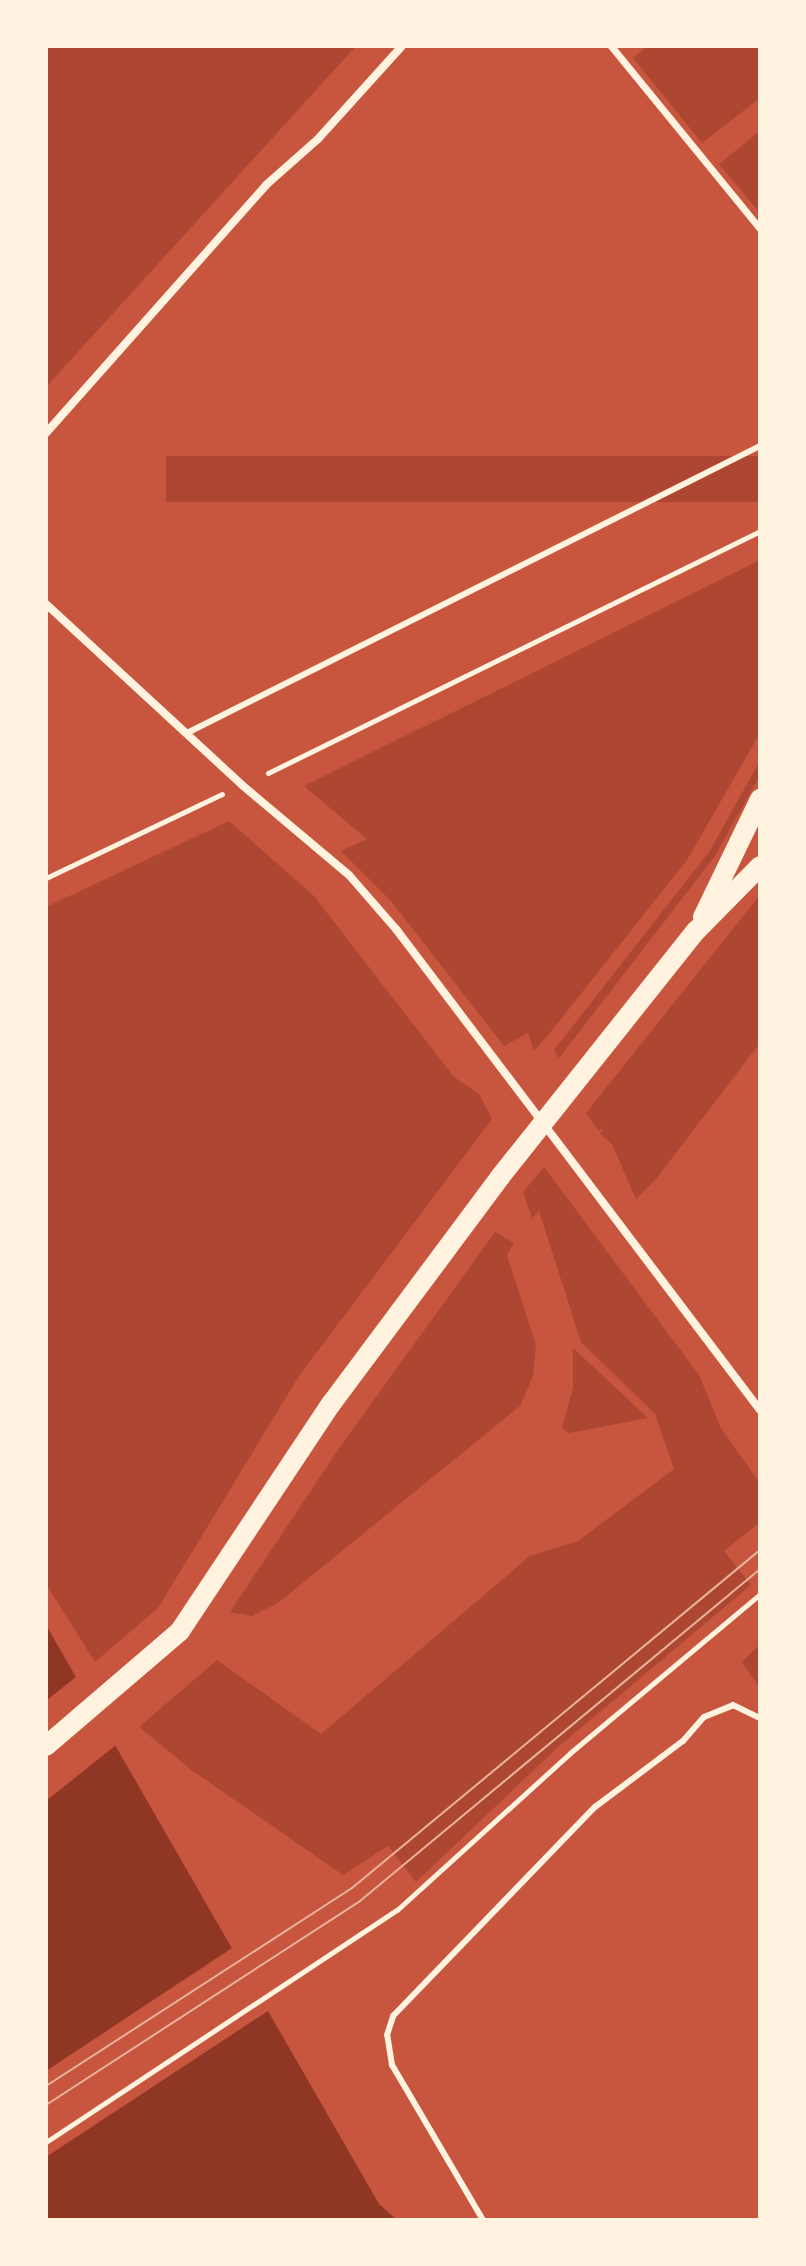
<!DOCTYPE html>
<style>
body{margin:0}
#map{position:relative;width:806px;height:2266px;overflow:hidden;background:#c8553d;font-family:"Alegreya Sans",sans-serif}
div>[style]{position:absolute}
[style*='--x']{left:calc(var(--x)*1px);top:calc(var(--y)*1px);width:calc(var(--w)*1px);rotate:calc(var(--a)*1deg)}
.green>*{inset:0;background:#ae4732;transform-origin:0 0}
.water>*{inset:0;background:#8f3625}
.pier>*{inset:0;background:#c8553d}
.path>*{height:5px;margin:-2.5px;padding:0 2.5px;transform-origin:2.5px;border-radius:2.5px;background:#fff3e0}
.service>*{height:6px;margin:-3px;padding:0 3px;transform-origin:3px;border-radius:3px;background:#fff3e0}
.pedestrian>*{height:7px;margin:-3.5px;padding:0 3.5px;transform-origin:3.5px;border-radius:3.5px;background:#fff3e0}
.minor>*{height:8px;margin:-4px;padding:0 4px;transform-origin:4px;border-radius:4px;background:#fff3e0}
.primary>*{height:20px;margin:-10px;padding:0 10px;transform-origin:10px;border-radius:10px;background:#fff3e0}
.tram>*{height:2px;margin:-1px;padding:0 1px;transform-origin:1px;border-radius:1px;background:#e9b49f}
span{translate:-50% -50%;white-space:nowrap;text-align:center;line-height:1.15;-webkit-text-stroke:6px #fff3e0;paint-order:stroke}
.frame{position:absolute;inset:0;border:48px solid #fff3e0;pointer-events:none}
</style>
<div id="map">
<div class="green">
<i style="clip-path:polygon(46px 46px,356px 46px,46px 387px)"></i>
<i style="clip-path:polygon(648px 46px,760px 46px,760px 98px,702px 143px,633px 58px)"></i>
<i style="clip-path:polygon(760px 131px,760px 213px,719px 164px)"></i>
<i style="left:760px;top:456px;width:46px;height:594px;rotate:90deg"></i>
<i style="clip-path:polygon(760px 560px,760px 733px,687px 860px,549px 1034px,534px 1051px,528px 1033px,504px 1046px,391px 901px,341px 851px,367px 839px,304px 786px)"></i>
<i style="clip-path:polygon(760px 761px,760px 775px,715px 856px,559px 1058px,554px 1050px,709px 852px)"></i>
<i style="clip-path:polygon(229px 821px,314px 896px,454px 1077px,479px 1094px,492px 1119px,299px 1376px,158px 1608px,95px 1662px,46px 1584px,46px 907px)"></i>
<i style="clip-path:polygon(760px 895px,760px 1043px,656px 1179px,636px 1199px,612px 1144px,600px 1134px,605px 1125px,599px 1131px,586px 1113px)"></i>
<i style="clip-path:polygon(544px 1167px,699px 1375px,721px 1428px,760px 1483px,760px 1522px,724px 1551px,751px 1585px,557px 1748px,416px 1882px,388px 1846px,343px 1875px,193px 1771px,139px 1727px,217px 1660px,321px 1734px,530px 1556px,578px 1541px,674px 1469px,655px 1414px,581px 1342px,539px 1211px,532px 1218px,523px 1192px)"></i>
<i style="clip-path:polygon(495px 1232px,514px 1243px,507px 1255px,536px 1345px,533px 1376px,520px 1406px,278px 1603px,252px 1616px,230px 1612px,340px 1447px)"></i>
<i style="clip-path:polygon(573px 1348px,648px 1418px,569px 1433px,562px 1428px,573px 1388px)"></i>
<i style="clip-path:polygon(760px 1644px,760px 1688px,742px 1662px)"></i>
</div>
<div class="water">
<i style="clip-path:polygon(46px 1625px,379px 2204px,397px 2220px,46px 2220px)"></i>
</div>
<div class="pier">
<i style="clip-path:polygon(77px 1676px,116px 1745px,46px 1801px,46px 1701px)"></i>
<i style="clip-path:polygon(235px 1946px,271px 2009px,46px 2157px,46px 2071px)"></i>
</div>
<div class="path">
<i style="--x:268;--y:773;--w:548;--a:-26.19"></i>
<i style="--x:46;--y:878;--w:195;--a:-25.5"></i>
<i style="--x:46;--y:2142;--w:421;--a:-33.5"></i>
<i style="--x:397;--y:1910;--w:234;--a:-42.2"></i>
<i style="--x:570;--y:1753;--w:248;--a:-39.9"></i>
</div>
<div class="service">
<i style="--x:187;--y:733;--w:641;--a:-26.61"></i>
<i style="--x:483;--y:2220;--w:180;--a:-120.4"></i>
<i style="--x:392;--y:2065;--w:30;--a:-99"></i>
<i style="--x:387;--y:2035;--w:20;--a:-72"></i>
<i style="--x:393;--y:2016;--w:291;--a:-46"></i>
<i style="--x:595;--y:1807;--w:110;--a:-36.9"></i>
<i style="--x:683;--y:1741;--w:32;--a:-49"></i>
<i style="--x:704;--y:1717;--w:31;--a:-22"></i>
<i style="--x:733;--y:1705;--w:30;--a:26"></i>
</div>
<div class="pedestrian">
<i style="--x:611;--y:46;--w:236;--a:50.8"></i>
</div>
<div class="minor">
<i style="--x:46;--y:433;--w:332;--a:-48.4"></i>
<i style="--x:266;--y:185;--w:69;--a:-41.5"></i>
<i style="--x:318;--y:139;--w:125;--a:-47.9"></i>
<i style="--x:46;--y:604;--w:267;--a:42.7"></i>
<i style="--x:242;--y:785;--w:140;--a:40.1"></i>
<i style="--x:349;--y:875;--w:72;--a:49"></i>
<i style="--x:396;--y:929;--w:603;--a:52.88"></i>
</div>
<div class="primary">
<i style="--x:703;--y:917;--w:131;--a:-64.2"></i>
<i style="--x:46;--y:1746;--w:177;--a:-40.6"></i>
<i style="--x:180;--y:1631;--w:273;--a:-56.4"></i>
<i style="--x:331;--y:1404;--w:283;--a:-53.3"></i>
<i style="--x:500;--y:1177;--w:315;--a:-51.5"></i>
<i style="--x:696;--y:931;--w:91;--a:-45.4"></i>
</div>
<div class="tram">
<i style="--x:46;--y:2086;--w:364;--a:-32.9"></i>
<i style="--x:352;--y:1888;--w:530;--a:-39.64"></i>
<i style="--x:46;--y:2105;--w:374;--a:-33"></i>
<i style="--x:360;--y:1901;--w:520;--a:-39.69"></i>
</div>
<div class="frame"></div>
</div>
